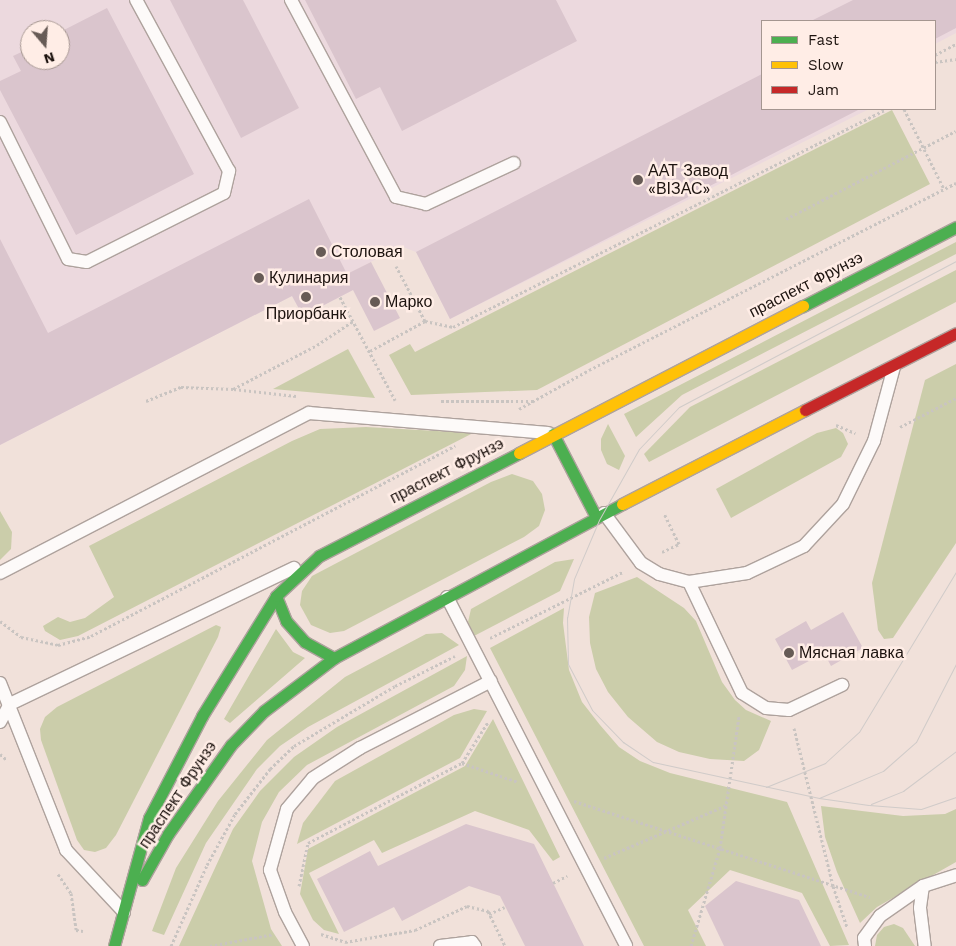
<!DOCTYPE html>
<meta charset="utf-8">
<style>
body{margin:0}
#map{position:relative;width:956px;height:946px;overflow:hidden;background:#f1e1da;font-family:"Work Sans",sans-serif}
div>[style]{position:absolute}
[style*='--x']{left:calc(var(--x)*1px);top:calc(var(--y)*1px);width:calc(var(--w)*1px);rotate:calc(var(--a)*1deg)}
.industrial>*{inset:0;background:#ecd9de}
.green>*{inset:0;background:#cbcdaa}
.building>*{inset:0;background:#dac5cd}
.path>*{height:3px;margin-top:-1.5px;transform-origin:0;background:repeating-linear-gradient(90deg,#c9c4c1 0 2.5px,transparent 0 5px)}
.roads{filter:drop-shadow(1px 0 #aea29d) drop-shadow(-1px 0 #aea29d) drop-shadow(0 1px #aea29d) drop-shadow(0 -1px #aea29d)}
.lane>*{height:12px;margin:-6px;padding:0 6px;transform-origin:6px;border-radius:6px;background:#fdfaf9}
.fast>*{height:11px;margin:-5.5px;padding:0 5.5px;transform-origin:5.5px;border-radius:5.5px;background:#4caf50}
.slow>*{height:11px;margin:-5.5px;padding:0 5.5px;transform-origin:5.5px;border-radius:5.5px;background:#ffc107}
.jam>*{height:11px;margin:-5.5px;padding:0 5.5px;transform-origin:5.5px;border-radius:5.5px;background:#c62828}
.tram>*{height:1px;margin:-0.5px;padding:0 0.5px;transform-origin:0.5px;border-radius:0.5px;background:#d0cbc9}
.dots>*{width:14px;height:14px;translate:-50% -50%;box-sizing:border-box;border:2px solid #ffede6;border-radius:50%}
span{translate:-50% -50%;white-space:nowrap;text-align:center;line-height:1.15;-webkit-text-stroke:5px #ffede6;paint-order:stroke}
.poi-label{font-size:16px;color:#1d130f}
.left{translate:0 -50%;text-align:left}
.street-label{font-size:16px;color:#1d130f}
.legend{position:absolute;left:761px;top:20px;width:175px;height:90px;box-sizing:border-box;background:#ffede6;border:1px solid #a59690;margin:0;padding:6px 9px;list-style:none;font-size:15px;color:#1d130f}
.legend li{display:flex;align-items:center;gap:10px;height:25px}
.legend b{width:25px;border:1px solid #a59690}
.north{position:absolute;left:20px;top:20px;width:50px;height:50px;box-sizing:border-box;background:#ffede6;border:1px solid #a59690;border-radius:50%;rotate:162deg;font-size:14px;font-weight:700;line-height:20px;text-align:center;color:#1d130f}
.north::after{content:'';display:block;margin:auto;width:18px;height:22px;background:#675b56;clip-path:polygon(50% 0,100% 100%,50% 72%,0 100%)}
</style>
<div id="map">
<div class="industrial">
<i style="clip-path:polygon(evenodd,0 0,956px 0,956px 33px,935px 44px,935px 21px,762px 21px,762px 109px,869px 109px,450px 319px,416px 252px,401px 246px,348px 274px,355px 289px,303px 316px,292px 296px,0 445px,0 0,30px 30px,60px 30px,60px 60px,30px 60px,30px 30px)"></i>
</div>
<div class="green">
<i style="clip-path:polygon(892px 110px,930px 184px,537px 390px,411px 395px,389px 355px,410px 344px,415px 352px)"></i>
<i style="clip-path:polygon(956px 242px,956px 254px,682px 395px,636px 437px,624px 414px)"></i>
<i style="clip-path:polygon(956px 270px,956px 302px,649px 462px,644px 454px,690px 407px)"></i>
<i style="clip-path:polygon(348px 349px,375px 398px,273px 389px)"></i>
<i style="clip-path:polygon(956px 364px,956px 543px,893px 638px,884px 639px,878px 630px,872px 583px,925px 380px)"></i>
<i style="clip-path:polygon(608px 424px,625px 456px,619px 470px,607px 464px,601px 450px,601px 439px)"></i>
<i style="clip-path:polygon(366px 427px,473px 433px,78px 636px,60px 640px,45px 631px,43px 626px,58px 617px,70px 622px,85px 618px,114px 597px,89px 546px,292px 441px,320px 429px)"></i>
<i style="clip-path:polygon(836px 428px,843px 433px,848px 444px,841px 457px,731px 518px,716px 489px,817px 433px)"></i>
<i style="clip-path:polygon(512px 474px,533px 481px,542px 494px,545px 510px,539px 526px,524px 537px,344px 631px,330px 633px,311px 625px,300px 605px,302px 591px,312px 576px,491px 482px)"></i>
<i style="clip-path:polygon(0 511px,12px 532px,11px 549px,0 560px)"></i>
<i style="clip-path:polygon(574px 559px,560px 591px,474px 636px,468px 622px,471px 609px,555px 562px)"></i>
<i style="clip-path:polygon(637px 577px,684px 608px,696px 621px,722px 682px,735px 700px,746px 710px,771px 721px,759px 750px,744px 761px,710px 759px,679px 752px,657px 742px,628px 717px,608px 692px,596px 669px,590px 643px,589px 617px,595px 593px)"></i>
<i style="clip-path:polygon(564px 608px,563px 623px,569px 670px,582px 702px,600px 725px,619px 747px,640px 761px,670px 773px,787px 802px,849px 945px,830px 946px,802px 893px,730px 870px,688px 910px,706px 946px,644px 946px,490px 648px)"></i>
<i style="clip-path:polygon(216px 625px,221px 627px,218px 637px,116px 835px,106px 848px,95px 852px,84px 850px,77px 840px,41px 740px,40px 729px,45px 717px,57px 707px)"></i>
<i style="clip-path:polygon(276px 629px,293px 652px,305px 658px,230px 723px,224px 719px)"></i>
<i style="clip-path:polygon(442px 633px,459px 645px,308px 727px,280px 746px,257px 769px,206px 843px,164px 935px,152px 931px,176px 868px,218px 801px,267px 740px,345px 677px,426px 634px)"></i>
<i style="clip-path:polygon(467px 656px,465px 670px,454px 686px,307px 765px,279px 792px,262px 822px,252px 861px,271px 929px,282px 946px,179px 946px,233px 829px,260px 791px,294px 757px,337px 727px)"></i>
<i style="clip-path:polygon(474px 709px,487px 711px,460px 758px,297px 844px,303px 823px,335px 781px,454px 715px)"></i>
<i style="clip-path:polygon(493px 719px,560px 857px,553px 861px,529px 830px,475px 811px,382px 853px,374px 840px,309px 873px,339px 934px,324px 930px,313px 920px,300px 894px,308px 849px,465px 766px)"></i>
<i style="clip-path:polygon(821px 806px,903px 816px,945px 814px,956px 809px,956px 862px,877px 907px,860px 923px,837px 872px,825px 837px)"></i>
<i style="clip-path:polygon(894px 924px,903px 928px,915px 946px,875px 946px,877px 935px,884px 927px)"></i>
</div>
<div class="building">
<i style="clip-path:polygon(170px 0,243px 0,299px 108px,241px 138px)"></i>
<i style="clip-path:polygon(305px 0,556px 0,577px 41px,402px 131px,380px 87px,356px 99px)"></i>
<i style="clip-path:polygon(853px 0,956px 0,956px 28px,935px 39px,935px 21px,811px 21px)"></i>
<i style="clip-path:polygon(107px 8px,194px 174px,76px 235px,0 90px,0 81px,21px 71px,13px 56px,30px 48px,30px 60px,60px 60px,60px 32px)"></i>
<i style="clip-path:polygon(762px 74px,762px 109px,860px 109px,450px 319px,416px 252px)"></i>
<i style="clip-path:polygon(309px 199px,347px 274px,371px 262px,400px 318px,374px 331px,353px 290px,303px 316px,292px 296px,0 445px,0 239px,48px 333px)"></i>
<i style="clip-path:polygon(843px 612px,863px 648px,831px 666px,824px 653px,792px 670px,775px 639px,806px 621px,811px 630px)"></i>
<i style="clip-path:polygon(466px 824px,534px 844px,584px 946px,525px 946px,500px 896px,469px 886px,402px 921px,394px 907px,344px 932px,317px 879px,370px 851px,378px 866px)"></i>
<i style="clip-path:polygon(736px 881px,799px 900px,821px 946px,724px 946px,705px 906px)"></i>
</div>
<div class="path">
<i style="--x:935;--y:55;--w:24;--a:-28"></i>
<i style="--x:935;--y:62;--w:21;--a:-8"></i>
<i style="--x:904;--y:109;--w:89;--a:63.4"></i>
<i style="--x:786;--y:219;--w:191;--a:-27.4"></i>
<i style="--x:340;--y:297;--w:117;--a:61.9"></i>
<i style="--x:425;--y:321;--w:29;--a:12"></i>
<i style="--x:453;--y:327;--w:485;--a:-26.7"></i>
<i style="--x:370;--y:351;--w:63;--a:-28.6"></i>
<i style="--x:425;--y:321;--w:62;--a:-117.8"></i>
<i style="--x:296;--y:396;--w:63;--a:-173.7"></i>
<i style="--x:233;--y:389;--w:95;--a:-27.6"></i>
<i style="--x:317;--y:345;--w:43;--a:-33.7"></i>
<i style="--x:146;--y:401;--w:38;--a:-22"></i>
<i style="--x:181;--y:387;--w:52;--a:2.2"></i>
<i style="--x:441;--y:401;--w:92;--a:0"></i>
<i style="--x:519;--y:409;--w:80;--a:-29.1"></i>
<i style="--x:589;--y:370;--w:412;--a:-27"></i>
<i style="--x:836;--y:425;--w:21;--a:23"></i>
<i style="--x:900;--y:427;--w:63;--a:-27.4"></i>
<i style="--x:662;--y:552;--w:19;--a:-25"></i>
<i style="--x:679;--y:544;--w:34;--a:-116"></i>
<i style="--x:0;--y:621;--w:26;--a:37"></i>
<i style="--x:21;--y:637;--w:38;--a:12"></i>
<i style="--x:58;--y:645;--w:34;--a:-15"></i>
<i style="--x:91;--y:636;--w:411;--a:-27.6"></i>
<i style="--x:490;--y:638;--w:148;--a:-26.4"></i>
<i style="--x:794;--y:728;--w:163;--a:76.1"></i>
<i style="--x:833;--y:886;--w:43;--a:71.1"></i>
<i style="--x:0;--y:754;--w:9;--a:41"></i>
<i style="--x:462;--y:763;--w:59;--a:18.7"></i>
<i style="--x:574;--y:801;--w:311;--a:18"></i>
<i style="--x:604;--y:858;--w:134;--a:-23.3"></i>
<i style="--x:58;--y:874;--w:23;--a:56"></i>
<i style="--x:71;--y:893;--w:37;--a:82"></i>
<i style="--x:76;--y:930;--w:7;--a:8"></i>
<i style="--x:553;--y:883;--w:16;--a:-27"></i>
<i style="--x:299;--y:886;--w:44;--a:-78.2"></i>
<i style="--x:308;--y:843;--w:174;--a:-27.5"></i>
<i style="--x:462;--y:763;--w:49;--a:-57.6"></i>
<i style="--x:489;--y:914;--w:17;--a:-24"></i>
<i style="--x:321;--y:934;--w:25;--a:18"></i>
<i style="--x:345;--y:942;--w:71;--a:-9.7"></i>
<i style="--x:415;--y:930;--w:57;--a:-24.8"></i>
<i style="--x:467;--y:906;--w:22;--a:13"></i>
<i style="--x:488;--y:911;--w:39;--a:64"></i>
<i style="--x:171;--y:946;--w:89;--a:-66"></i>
<i style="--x:207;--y:865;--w:58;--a:-61.2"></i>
<i style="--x:235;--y:814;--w:57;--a:-52.1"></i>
<i style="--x:270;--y:769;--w:33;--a:-44"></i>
<i style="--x:294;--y:746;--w:117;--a:-30.7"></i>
<i style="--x:395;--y:686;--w:67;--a:-26.6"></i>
<i style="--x:210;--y:946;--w:65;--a:-10.6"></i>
<i style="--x:691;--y:946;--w:102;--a:-73.5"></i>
<i style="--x:720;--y:848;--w:133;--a:-81.8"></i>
</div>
<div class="roads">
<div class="lane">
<i style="--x:291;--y:0;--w:223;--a:61.9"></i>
<i style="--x:396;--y:197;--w:31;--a:13"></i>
<i style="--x:426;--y:204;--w:97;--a:-25"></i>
<i style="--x:0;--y:122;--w:153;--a:63.6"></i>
<i style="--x:68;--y:259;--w:19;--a:9"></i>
<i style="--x:87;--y:262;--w:153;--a:-26.7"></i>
<i style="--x:224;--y:193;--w:23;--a:-77"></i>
<i style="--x:229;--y:171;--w:195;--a:-118.5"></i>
<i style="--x:604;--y:513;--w:62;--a:53.5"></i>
<i style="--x:641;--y:563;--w:21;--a:31"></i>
<i style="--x:659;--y:574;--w:31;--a:15"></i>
<i style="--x:689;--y:582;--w:59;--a:-8.8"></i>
<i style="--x:747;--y:573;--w:63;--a:-25.3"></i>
<i style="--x:804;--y:546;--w:57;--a:-47.1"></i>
<i style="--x:843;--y:504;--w:70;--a:-63.8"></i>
<i style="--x:874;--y:441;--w:77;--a:-74.9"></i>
<i style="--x:0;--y:573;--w:348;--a:-27.4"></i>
<i style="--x:309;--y:413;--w:240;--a:4.8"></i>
<i style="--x:689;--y:582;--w:123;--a:64.5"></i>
<i style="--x:742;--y:693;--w:28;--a:32"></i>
<i style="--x:766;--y:708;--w:23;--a:5"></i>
<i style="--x:789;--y:710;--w:59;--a:-25.3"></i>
<i style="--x:447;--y:597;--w:392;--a:62.8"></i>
<i style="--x:0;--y:683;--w:180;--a:68.4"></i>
<i style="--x:66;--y:850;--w:85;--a:46.9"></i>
<i style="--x:0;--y:722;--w:21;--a:-61"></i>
<i style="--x:10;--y:704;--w:315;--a:-25.6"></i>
<i style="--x:923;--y:886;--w:22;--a:98"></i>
<i style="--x:920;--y:908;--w:38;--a:83"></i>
<i style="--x:303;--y:946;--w:38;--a:-118"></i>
<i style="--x:285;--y:912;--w:45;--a:-109.7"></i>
<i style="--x:270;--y:870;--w:63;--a:-74.4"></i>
<i style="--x:287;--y:809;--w:40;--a:-50"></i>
<i style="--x:313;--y:778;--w:56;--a:-32.6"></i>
<i style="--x:360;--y:748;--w:147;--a:-27.1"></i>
<i style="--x:440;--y:946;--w:32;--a:-7"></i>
<i style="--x:472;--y:942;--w:5;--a:53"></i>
<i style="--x:865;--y:946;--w:8;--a:-97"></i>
<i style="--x:864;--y:938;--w:27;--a:-54"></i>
<i style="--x:880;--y:916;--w:52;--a:-34.9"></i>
<i style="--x:923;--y:886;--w:35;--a:-18"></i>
</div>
<div class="fast">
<i style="--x:803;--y:306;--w:172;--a:-27.3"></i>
<i style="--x:553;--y:434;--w:93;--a:62.6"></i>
<i style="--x:276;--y:596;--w:27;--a:68"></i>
<i style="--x:286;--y:621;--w:28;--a:48"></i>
<i style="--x:305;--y:642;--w:33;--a:29"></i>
<i style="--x:142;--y:880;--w:53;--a:-60.5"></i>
<i style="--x:168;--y:834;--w:109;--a:-54.7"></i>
<i style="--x:231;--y:745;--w:47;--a:-45.9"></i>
<i style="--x:264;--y:711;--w:88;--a:-37.1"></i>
<i style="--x:334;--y:658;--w:327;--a:-28.1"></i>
<i style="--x:114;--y:946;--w:133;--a:-74.7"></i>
<i style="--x:149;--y:818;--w:115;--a:-62.5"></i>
<i style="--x:202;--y:716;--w:141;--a:-58.3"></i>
<i style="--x:276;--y:596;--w:59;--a:-42.9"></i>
<i style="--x:319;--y:556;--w:225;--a:-27.2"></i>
</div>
<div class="slow">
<i style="--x:519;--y:453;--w:320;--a:-27.4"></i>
<i style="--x:622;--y:504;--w:206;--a:-27.2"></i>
</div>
<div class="jam">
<i style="--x:805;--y:410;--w:169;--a:-27"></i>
</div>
</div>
<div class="tram">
<i style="--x:956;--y:261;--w:313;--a:152.2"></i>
<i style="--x:679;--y:407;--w:58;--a:133.6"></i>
<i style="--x:639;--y:449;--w:81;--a:119.4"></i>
<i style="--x:599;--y:520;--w:64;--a:113"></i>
<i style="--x:574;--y:579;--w:39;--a:100"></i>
<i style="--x:567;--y:617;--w:47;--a:88.8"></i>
<i style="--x:568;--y:664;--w:52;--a:62.4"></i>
<i style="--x:592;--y:710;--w:45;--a:45.9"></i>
<i style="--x:623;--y:742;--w:36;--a:34"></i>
<i style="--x:653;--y:762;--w:170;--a:12.2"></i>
<i style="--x:819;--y:798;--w:50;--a:8"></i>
<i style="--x:869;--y:805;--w:52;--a:4.4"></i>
<i style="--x:921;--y:809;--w:37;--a:-19"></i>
<i style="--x:766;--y:787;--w:64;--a:-22.1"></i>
<i style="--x:825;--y:763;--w:46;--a:-42.4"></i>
<i style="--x:859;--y:732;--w:187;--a:-58.8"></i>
<i style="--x:819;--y:798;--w:69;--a:-22.9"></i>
<i style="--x:883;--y:771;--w:44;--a:-41.3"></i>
<i style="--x:916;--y:742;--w:88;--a:-62.9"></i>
<i style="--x:871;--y:804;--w:35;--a:-22"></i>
<i style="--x:903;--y:791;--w:66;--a:-37"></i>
</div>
<div class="dots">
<i style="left:638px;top:180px;background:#675b56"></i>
<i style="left:321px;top:252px;background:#675b56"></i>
<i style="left:259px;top:278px;background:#675b56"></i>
<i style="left:306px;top:297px;background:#675b56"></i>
<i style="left:375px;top:302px;background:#675b56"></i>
<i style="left:789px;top:653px;background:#675b56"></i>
</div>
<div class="poi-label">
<span class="left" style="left:648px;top:180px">ААТ Завод<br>«ВІЗАС»</span>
<span class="left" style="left:331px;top:252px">Столовая</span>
<span class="left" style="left:269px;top:278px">Кулинария</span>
<span class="left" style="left:385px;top:302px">Марко</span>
<span style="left:306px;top:314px">Приорбанк</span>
<span class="left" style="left:799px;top:653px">Мясная лавка</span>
</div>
<div class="street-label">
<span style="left:806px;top:285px;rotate:-27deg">праспект Фрунзэ</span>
<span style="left:447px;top:471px;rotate:-27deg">праспект Фрунзэ</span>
<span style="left:178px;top:795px;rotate:-56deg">праспект Фрунзэ</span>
</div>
<ul class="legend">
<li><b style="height:6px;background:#4caf50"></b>Fast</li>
<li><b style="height:6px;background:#ffc107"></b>Slow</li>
<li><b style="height:6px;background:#c62828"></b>Jam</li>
</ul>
<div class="north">N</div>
</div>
